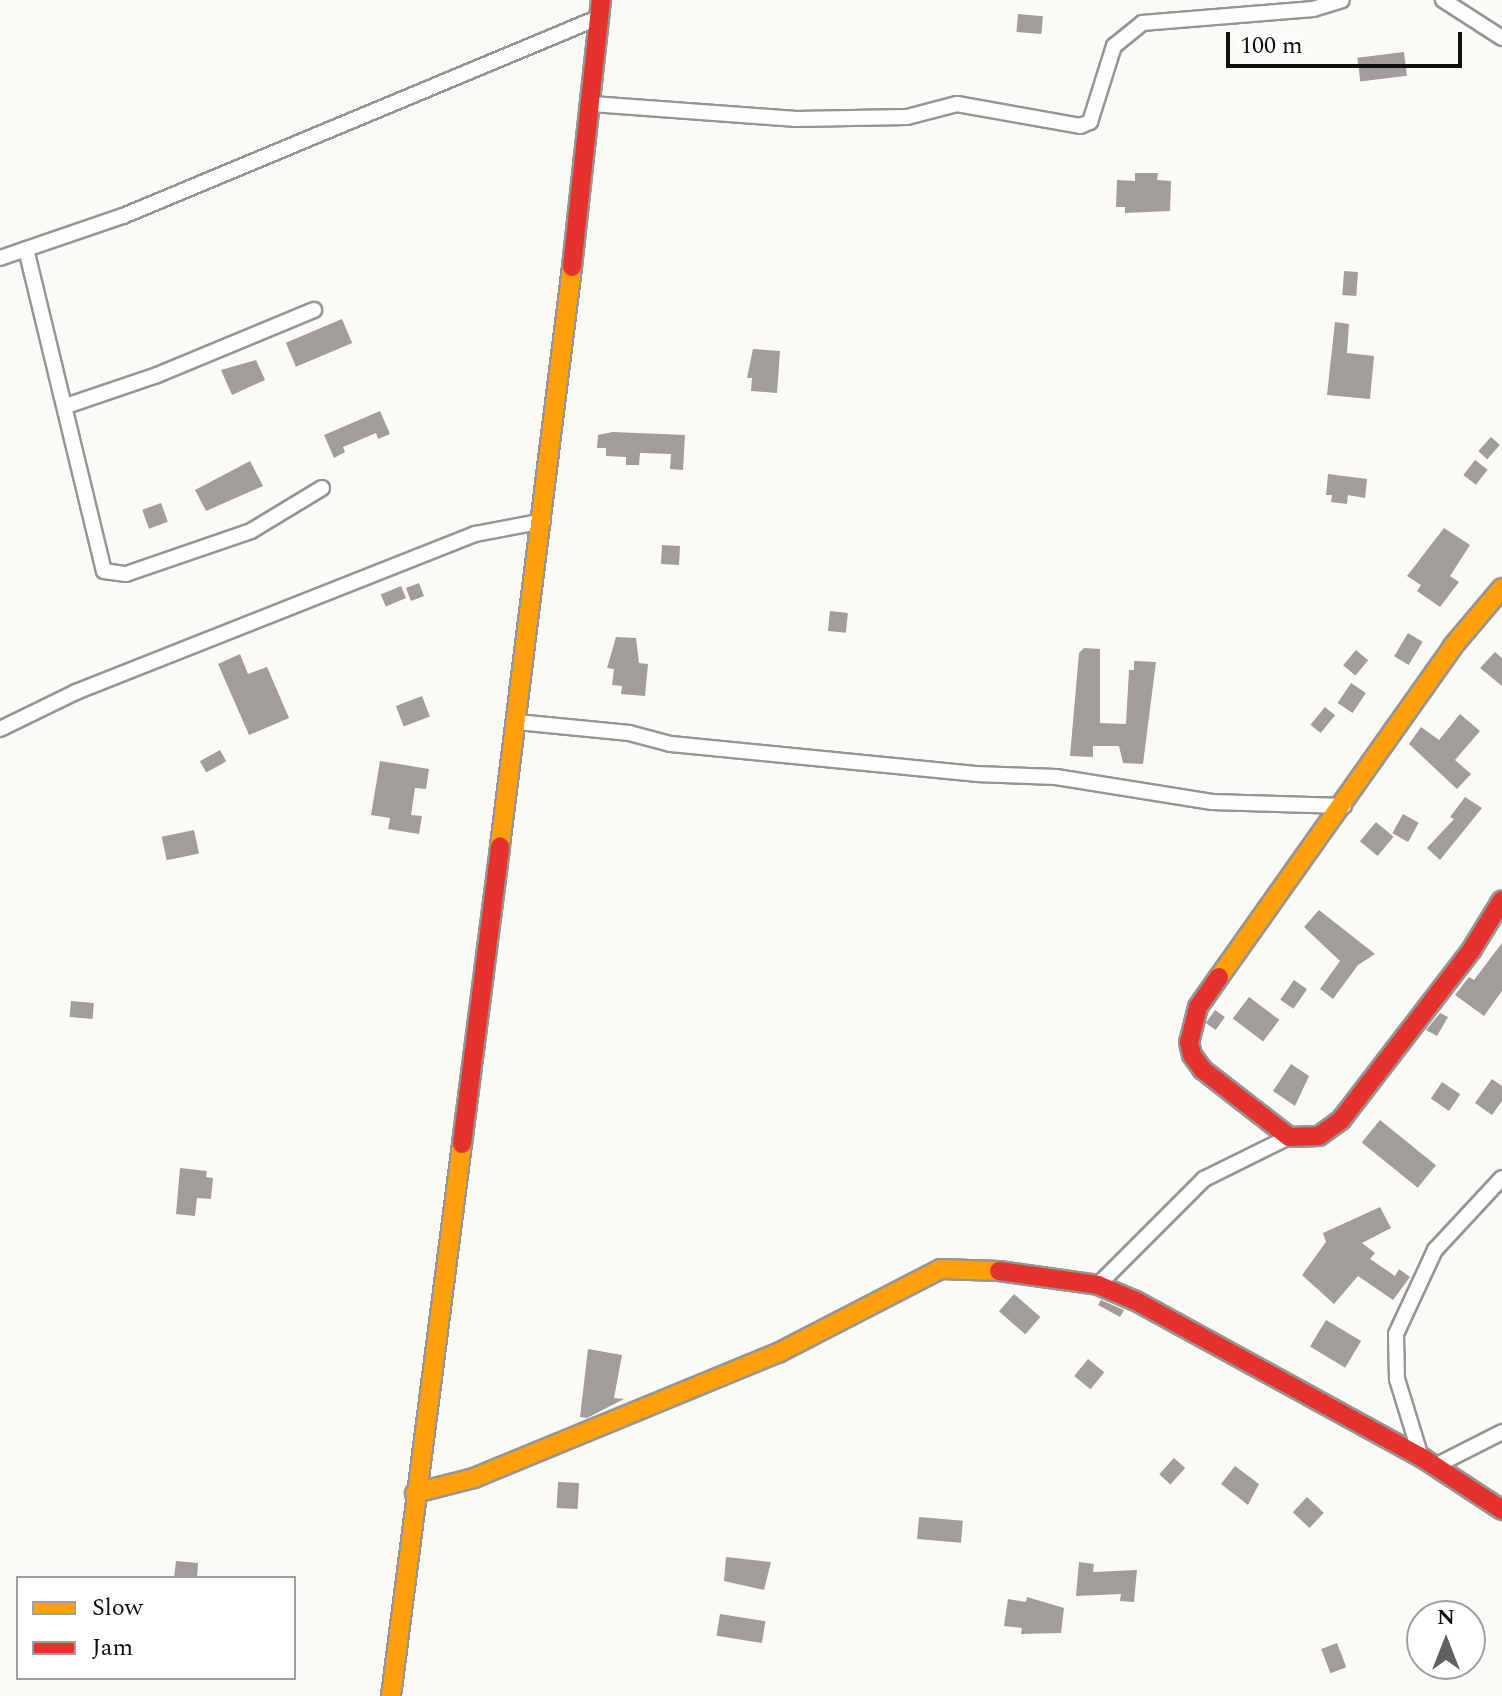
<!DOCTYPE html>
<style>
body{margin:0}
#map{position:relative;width:1502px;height:1696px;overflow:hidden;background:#fcfaf5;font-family:Spectral,serif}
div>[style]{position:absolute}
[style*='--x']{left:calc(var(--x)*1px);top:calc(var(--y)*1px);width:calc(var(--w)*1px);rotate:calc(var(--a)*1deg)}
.building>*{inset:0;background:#a09d9a;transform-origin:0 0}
.roads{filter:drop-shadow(2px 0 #969593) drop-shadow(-2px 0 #969593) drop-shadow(0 2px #969593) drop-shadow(0 -2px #969593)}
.street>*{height:14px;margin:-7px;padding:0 7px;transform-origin:7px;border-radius:7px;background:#fffefe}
.slow>*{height:18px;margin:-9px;padding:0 9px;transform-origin:9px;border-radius:9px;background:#ff9f0a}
.jam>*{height:18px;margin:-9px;padding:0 9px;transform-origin:9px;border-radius:9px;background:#e5322d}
span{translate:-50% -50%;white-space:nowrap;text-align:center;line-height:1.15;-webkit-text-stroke:8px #fff;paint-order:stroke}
.legend{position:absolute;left:16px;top:1576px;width:280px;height:104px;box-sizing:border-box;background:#fff;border:2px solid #9f9f9f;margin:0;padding:10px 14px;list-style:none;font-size:24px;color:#0f0f0f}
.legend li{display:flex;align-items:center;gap:16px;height:40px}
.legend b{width:40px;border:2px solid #9f9f9f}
.north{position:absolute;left:1406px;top:1600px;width:80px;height:80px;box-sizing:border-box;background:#fff;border:2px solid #9f9f9f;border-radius:50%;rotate:0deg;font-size:22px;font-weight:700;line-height:32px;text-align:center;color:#0f0f0f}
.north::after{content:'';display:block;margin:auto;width:28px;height:36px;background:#626160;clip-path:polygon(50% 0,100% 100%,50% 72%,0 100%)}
.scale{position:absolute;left:1226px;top:32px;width:236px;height:36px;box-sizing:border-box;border:4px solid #0f0f0f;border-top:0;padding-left:10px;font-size:24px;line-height:28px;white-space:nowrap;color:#0f0f0f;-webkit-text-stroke:6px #fff;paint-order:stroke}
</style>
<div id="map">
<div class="building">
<i style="left:1018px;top:14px;width:25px;height:18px;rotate:5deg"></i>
<i style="left:1404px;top:52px;width:24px;height:47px;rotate:83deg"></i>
<i style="clip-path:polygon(1135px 173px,1158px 173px,1157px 180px,1171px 181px,1170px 211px,1125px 213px,1125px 207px,1116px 207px,1117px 180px,1135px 181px)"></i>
<i style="left:1344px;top:271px;width:14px;height:24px;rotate:4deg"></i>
<i style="left:342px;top:319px;width:26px;height:61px;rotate:67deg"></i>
<i style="clip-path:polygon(1335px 322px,1349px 324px,1347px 353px,1374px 356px,1370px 399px,1327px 395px)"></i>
<i style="clip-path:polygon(753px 349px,780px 351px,777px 393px,751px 391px,752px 378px,747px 378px)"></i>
<i style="clip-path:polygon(256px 360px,265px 380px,232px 395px,221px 370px)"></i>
<i style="clip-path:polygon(380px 411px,390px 434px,378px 439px,376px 433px,343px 447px,345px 452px,334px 458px,324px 435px)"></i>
<i style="clip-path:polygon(613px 432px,685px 435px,683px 470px,670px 469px,671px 454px,640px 453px,639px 465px,626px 465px,626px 457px,606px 456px,606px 448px,597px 448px,598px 435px)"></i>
<i style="left:1491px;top:437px;width:12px;height:19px;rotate:42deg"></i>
<i style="left:1475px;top:460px;width:16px;height:19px;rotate:38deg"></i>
<i style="clip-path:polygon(250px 461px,263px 486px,206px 511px,195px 490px)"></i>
<i style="clip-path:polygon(1328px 474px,1367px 479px,1365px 498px,1348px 495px,1347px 504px,1331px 502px,1332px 495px,1326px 495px)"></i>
<i style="left:161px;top:503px;width:20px;height:20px;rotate:70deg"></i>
<i style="clip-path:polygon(1444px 528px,1470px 545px,1450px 576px,1459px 582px,1440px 607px,1417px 591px,1421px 585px,1407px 576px)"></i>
<i style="left:662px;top:545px;width:18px;height:19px;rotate:3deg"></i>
<i style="left:419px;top:583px;width:14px;height:14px;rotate:69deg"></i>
<i style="left:401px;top:586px;width:13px;height:22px;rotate:67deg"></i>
<i style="left:830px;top:611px;width:18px;height:20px;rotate:6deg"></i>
<i style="left:1408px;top:633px;width:17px;height:27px;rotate:31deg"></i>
<i style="clip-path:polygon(616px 637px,636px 638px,639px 663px,648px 664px,645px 696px,621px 694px,622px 686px,612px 685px,614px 669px,607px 668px)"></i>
<i style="clip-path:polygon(1084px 648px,1100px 649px,1100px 723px,1126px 724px,1129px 670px,1134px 670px,1134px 661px,1156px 662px,1143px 764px,1123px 763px,1119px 746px,1093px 746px,1093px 757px,1070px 756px,1079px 653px)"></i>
<i style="left:1356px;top:650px;width:16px;height:20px;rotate:40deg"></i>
<i style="clip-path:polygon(1495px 652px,1502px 658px,1502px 686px,1480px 668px)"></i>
<i style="clip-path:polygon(240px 654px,248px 674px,267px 667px,289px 718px,249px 735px,218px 664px)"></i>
<i style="left:1351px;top:683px;width:18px;height:24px;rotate:34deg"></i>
<i style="left:422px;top:696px;width:22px;height:28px;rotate:69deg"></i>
<i style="left:1325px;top:707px;width:13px;height:23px;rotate:39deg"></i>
<i style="clip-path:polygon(1460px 714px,1480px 731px,1455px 760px,1471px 774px,1457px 789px,1409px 744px,1421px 727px,1439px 740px)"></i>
<i style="left:220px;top:750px;width:13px;height:23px;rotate:61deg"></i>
<i style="clip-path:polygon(380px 761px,429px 769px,426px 789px,415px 788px,411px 815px,422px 816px,419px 834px,388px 829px,390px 818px,371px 815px)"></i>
<i style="clip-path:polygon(1465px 797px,1482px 808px,1440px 860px,1427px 848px,1454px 819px,1450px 817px)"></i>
<i style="left:1403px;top:814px;width:18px;height:22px;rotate:29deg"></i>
<i style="left:1376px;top:822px;width:23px;height:25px;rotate:40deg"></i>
<i style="left:194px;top:830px;width:24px;height:33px;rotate:78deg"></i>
<i style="clip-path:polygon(1319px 910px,1375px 954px,1358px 965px,1333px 999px,1320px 989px,1340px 961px,1304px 927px)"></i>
<i style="clip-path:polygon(1502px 943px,1502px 991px,1484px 1016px,1455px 995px,1469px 977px,1474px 980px)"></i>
<i style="left:1294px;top:980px;width:16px;height:24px;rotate:35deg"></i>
<i style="left:1249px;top:997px;width:38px;height:27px;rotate:37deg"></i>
<i style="left:71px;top:1001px;width:23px;height:16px;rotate:5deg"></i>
<i style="left:1215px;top:1010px;width:12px;height:16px;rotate:35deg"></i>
<i style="clip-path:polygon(1440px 1013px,1448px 1017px,1437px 1036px,1426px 1030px)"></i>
<i style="clip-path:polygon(1291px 1064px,1309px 1076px,1295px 1106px,1273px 1091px)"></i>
<i style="clip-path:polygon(1492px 1079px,1502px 1086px,1502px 1101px,1492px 1115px,1475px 1103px)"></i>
<i style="left:1442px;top:1082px;width:22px;height:20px;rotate:34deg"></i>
<i style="left:1380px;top:1120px;width:72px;height:29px;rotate:39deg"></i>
<i style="clip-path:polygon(180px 1168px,207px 1171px,206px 1177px,213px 1178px,211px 1199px,197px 1198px,195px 1216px,176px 1214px)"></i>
<i style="clip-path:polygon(1380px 1207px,1391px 1228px,1362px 1243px,1375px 1253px,1370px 1259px,1395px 1276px,1399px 1269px,1410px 1277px,1393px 1300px,1358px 1276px,1334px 1304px,1302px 1275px,1326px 1242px,1323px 1233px)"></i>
<i style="left:1014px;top:1294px;width:35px;height:23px;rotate:41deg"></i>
<i style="clip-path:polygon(1101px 1300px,1124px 1310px,1120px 1317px,1098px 1305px)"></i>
<i style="left:1326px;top:1320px;width:41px;height:31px;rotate:31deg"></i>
<i style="clip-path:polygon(588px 1349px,622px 1355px,614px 1398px,624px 1399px,587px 1418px,580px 1417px)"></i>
<i style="left:1088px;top:1359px;width:21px;height:22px;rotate:39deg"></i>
<i style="left:1174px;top:1458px;width:15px;height:22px;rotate:42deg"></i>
<i style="clip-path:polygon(1235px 1466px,1259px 1484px,1248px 1505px,1221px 1484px)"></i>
<i style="left:558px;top:1482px;width:21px;height:26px;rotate:3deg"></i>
<i style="left:1307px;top:1497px;width:23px;height:21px;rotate:43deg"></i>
<i style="left:919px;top:1517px;width:44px;height:22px;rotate:5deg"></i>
<i style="clip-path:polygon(726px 1557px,771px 1562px,764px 1590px,724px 1581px)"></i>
<i style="clip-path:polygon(176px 1561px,198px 1563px,197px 1578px,174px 1578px)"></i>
<i style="clip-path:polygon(1079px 1562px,1094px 1564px,1093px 1572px,1137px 1570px,1134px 1602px,1120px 1601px,1121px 1594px,1076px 1596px)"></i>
<i style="clip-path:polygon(1027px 1597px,1064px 1608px,1061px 1633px,1021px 1634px,1022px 1628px,1004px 1626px,1008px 1599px,1026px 1602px)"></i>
<i style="left:720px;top:1614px;width:46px;height:22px;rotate:9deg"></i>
<i style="left:1337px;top:1643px;width:26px;height:17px;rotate:69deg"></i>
</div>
<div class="roads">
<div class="street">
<i style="--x:1443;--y:0;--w:70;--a:32.8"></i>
<i style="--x:592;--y:104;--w:205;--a:4.2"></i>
<i style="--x:796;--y:119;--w:111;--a:-1"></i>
<i style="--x:907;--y:117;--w:52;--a:-14.6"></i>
<i style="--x:957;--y:104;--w:125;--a:10.1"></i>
<i style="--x:1080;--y:126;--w:11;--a:-22"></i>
<i style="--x:1090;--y:122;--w:80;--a:-72.5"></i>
<i style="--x:1114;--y:46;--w:36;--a:-39"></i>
<i style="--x:1142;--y:23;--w:172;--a:-4.7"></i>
<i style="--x:1313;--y:9;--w:30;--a:-17"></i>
<i style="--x:26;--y:249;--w:331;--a:76.4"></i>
<i style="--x:104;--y:571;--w:22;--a:8"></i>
<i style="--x:126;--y:574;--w:132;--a:-19"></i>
<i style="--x:251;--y:531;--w:83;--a:-31.2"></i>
<i style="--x:0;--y:258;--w:130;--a:-18.9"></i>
<i style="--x:123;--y:216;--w:517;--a:-22.65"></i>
<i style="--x:66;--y:406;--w:96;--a:-18.8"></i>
<i style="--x:157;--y:375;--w:170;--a:-22.5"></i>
<i style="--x:517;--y:722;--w:113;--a:5.6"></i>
<i style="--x:629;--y:733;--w:43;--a:14.7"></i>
<i style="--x:671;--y:744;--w:306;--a:5.6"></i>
<i style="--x:976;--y:774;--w:80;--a:2.1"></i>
<i style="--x:1056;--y:777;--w:158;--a:9.1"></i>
<i style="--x:1212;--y:802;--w:132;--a:1.7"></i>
<i style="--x:0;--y:729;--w:85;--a:-26"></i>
<i style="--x:76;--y:692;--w:429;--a:-21.6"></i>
<i style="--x:475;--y:534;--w:69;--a:-10.8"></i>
<i style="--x:1098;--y:1285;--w:150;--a:-45"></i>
<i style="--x:1204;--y:1179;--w:95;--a:-26.3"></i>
<i style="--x:1421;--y:1457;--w:82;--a:-107.1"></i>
<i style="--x:1397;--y:1379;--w:45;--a:-91.3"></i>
<i style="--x:1396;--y:1334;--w:93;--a:-65.1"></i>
<i style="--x:1435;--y:1250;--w:98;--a:-47.1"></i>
<i style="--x:1435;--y:1466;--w:75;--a:-26.9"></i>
</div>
<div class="slow">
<i style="--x:500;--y:846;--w:583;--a:-82.91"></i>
<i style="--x:1219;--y:977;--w:405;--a:-54.7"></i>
<i style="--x:1453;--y:646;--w:76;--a:-49.8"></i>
<i style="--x:415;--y:1493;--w:61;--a:-14.3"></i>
<i style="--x:474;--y:1478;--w:329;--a:-22.4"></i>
<i style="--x:778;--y:1353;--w:183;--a:-27.3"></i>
<i style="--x:941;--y:1269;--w:58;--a:2"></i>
<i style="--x:391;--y:1696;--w:557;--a:-82.67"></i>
</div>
<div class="jam">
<i style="--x:572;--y:267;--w:269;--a:-83.8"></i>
<i style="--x:1219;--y:977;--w:37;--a:125"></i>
<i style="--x:1198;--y:1007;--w:36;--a:104"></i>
<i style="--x:1189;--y:1042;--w:13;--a:77"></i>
<i style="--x:1192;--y:1055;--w:19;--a:54"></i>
<i style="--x:1203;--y:1070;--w:109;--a:37.9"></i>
<i style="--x:1289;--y:1137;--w:30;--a:-2"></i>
<i style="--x:1319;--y:1136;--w:27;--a:-36"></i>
<i style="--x:1341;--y:1120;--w:215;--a:-52.5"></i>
<i style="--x:1472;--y:949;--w:57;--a:-58.5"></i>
<i style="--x:462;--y:1144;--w:300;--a:-82.7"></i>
<i style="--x:999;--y:1271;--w:100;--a:8"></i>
<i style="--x:1098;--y:1285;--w:39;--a:23"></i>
<i style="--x:1134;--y:1300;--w:327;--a:28.7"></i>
<i style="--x:1421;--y:1457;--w:97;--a:33.2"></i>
</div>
</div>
<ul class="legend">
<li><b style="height:10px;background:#ff9f0a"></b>Slow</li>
<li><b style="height:10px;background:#e5322d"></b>Jam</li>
</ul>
<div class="north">N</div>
<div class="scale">100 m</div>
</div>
